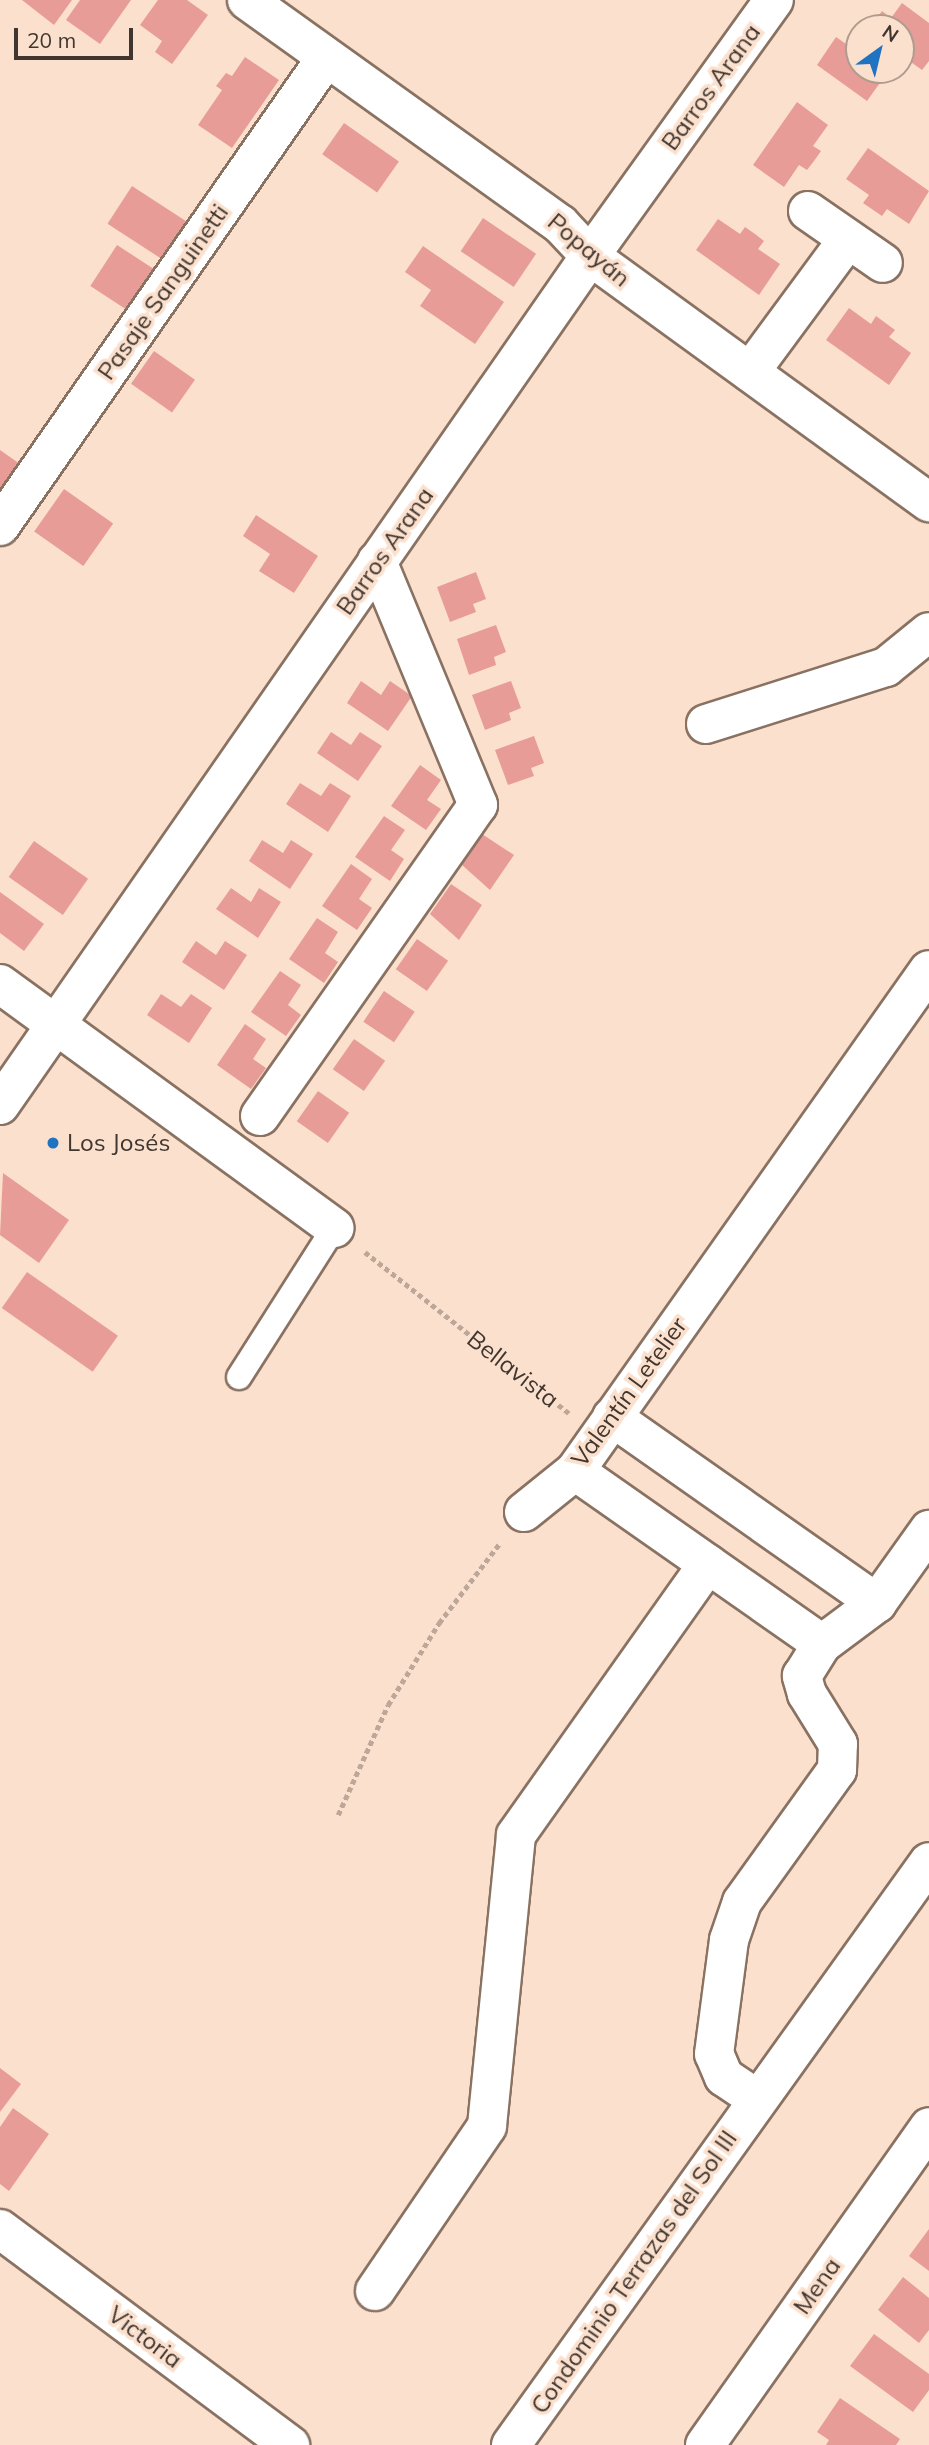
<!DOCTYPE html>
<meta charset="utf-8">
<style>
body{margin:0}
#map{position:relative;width:929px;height:2445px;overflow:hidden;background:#fbe0ce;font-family:Mulish,sans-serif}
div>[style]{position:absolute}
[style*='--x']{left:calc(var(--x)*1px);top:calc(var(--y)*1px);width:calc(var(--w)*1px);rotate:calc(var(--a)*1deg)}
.building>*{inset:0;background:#e89c98;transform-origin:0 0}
.path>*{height:4.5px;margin-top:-2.25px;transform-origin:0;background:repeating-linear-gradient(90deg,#bda799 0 5px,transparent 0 8.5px)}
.roads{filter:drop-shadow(2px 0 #8a7262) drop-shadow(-2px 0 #8a7262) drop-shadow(0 2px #8a7262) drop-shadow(0 -2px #8a7262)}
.service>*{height:24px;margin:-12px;padding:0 12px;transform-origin:12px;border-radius:12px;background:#fff}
.minor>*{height:38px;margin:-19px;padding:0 19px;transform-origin:19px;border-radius:19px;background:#fff}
.secondary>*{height:38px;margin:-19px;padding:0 19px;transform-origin:19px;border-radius:19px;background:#fff}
.dots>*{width:19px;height:19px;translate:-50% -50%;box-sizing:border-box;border:4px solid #fbe0ce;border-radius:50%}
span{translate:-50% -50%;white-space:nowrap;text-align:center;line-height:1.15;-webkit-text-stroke:7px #fbe0ce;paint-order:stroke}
.street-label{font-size:24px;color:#40362f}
.poi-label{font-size:24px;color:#40362f}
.left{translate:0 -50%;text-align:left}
.north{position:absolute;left:845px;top:14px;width:70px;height:70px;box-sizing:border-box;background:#fbe0ce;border:2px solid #b09c8e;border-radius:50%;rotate:34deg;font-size:19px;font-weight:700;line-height:28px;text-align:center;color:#40362f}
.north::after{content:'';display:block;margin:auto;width:24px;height:32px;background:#1f73c1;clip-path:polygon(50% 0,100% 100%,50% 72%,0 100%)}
.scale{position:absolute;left:14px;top:28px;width:119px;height:32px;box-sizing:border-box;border:4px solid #40362f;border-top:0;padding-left:9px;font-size:21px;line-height:24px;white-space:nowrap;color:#40362f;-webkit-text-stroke:5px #fbe0ce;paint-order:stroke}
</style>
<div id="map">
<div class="building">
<i style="clip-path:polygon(22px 0,72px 0,54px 25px)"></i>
<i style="clip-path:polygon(80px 0,131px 0,100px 44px,66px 20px)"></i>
<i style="clip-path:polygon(158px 0,187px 0,208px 15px,172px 64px,155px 52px,162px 41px,140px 25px)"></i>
<i style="clip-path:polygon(902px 3px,929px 23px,929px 61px,922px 70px,901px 55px,901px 28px,870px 28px,882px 11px,891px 18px)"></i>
<i style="clip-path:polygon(836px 37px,859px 53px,859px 70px,887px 73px,867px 101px,817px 65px)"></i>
<i style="clip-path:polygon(245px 57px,279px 80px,232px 148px,198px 125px,222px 90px,216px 86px,226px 73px,232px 76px)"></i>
<i style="clip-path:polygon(797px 102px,828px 125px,813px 146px,821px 151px,814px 161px,807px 170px,799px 165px,784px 187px,753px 165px)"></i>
<i style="left:344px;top:123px;width:67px;height:38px;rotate:35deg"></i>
<i style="clip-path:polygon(868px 148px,929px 191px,909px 224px,887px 209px,882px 216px,863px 203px,869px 195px,846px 179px)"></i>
<i style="left:132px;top:186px;width:77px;height:45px;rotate:33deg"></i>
<i style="left:483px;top:218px;width:64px;height:40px;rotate:34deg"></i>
<i style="clip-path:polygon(718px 219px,740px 234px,745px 227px,755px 234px,764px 241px,758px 249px,780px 264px,759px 295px,696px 250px)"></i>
<i style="left:117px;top:245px;width:59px;height:49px;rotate:33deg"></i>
<i style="clip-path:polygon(423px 246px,504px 302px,475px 344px,420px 306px,431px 290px,405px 272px)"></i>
<i style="clip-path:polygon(849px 308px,871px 324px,876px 316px,895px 330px,889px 337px,911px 353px,889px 385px,826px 340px)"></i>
<i style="left:154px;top:351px;width:50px;height:40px;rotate:35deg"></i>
<i style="clip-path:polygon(0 450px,30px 471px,0 513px)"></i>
<i style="left:64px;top:489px;width:60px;height:52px;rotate:35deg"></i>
<i style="clip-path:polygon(256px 515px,318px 556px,294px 593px,259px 571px,270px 554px,243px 536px)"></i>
<i style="clip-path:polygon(476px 572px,486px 599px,473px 604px,476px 612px,450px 622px,437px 587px)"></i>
<i style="clip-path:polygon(496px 625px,506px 652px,494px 657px,496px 665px,469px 675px,457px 639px)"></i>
<i style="clip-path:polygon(361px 681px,381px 695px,390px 681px,412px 696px,388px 731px,347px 703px)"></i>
<i style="clip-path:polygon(511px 681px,521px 708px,509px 713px,511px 720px,485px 730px,472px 695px)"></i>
<i style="clip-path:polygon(331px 732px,351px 745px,360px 732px,382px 746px,358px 781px,317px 753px)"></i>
<i style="clip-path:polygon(534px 736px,544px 763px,531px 768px,534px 776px,508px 785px,495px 750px)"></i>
<i style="clip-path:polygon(420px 765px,441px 780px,427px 800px,441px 809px,426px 830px,391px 806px)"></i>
<i style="clip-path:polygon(300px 783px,321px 796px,330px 783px,351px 796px,328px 832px,286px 804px)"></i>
<i style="clip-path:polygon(384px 816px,405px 830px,391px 850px,404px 859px,390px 881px,355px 857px)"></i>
<i style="clip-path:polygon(482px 834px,514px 855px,490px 890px,462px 865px)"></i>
<i style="clip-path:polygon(262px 840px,283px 853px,291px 840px,313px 854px,290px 889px,249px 861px)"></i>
<i style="left:34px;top:841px;width:66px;height:44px;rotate:35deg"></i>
<i style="clip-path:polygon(351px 864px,372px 879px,359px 899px,372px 908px,357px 930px,322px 906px)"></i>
<i style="clip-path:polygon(451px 884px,482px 905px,459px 940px,430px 914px)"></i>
<i style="clip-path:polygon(231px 888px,251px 902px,259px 888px,281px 902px,258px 938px,216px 909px)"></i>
<i style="clip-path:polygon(0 892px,44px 924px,24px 951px,0 933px)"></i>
<i style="clip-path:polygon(317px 918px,338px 932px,325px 953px,338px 962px,324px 983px,289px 959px)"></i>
<i style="left:417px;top:939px;width:38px;height:37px;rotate:35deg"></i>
<i style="clip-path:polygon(196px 941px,216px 955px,225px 941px,247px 955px,224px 990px,182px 962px)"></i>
<i style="clip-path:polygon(280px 971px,301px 985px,288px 1005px,301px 1015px,286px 1036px,251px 1012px)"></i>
<i style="left:384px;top:991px;width:37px;height:37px;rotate:34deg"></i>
<i style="clip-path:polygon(161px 994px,181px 1007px,191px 994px,212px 1008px,189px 1043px,147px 1015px)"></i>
<i style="clip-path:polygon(245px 1024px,266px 1039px,253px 1059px,266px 1068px,251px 1089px,217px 1065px)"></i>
<i style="left:354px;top:1039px;width:38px;height:37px;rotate:35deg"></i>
<i style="left:318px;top:1091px;width:38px;height:37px;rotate:35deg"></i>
<i style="clip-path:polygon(3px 1173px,69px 1220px,39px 1263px,0 1235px)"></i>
<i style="left:27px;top:1272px;width:111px;height:44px;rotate:35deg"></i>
<i style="clip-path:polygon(0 2068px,21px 2084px,0 2112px)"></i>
<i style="clip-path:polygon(13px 2108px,49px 2134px,9px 2191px,0 2184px,0 2127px)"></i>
<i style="clip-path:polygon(929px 2229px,929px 2271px,909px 2256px)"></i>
<i style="clip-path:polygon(903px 2277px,929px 2298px,929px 2330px,919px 2343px,878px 2310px)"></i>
<i style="clip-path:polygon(874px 2334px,929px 2374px,929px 2390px,913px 2412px,850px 2366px)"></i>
<i style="clip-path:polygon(840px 2398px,900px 2439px,896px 2445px,826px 2445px,829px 2440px,817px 2432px)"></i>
</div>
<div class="path">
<i style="--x:365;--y:1252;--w:260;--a:38.3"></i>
<i style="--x:338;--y:1815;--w:121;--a:-65.6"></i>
<i style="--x:388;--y:1705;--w:97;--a:-58.1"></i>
<i style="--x:439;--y:1623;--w:101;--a:-52.7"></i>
</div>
<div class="roads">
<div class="service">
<i style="--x:239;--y:1377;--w:177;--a:-57.5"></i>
</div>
<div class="minor">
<i style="--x:808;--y:211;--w:91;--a:34.7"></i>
<i style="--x:750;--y:372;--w:165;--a:-53.6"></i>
<i style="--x:0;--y:526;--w:570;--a:-55.14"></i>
<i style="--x:706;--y:724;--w:189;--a:-17.6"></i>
<i style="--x:886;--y:667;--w:55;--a:-39.1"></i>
<i style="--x:0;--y:984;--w:414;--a:36.1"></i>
<i style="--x:0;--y:1105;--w:1034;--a:-55.2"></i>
<i style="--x:590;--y:256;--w:419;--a:36"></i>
<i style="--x:260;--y:1116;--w:380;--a:-55"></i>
<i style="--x:478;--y:805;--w:264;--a:-112.5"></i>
<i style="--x:612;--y:1417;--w:324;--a:35.1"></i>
<i style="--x:575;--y:1471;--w:302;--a:35"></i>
<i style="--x:822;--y:1644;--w:69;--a:-36.7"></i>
<i style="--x:877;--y:1603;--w:90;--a:-54.5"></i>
<i style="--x:524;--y:1512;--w:65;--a:-38.8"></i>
<i style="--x:575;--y:1471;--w:613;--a:-54.76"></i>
<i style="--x:757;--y:2099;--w:40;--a:-146"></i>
<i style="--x:724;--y:2077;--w:25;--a:-113"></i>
<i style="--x:714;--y:2054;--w:115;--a:-82.5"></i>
<i style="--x:729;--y:1940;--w:40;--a:-71.1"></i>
<i style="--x:742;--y:1902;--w:163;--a:-54.3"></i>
<i style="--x:837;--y:1770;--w:26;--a:-88"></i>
<i style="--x:838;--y:1744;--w:59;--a:-121.8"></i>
<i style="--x:807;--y:1694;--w:19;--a:-106"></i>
<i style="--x:802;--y:1676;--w:38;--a:-58"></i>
<i style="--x:0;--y:2229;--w:362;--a:36.7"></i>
<i style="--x:375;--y:2291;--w:199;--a:-55.8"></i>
<i style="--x:487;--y:2126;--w:292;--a:-84.3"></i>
<i style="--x:516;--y:1835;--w:332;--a:-54.7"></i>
<i style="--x:511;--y:2445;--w:717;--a:-54.36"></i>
<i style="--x:705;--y:2445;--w:389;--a:-54.8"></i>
</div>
<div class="secondary">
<i style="--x:247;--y:0;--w:385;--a:35.6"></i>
<i style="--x:560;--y:224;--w:44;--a:46.8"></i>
<i style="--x:590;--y:256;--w:315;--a:-54.3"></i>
</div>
</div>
<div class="dots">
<i style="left:53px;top:1143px;background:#1f73c1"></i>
</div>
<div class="street-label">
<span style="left:711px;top:87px;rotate:-54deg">Barros Arana</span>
<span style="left:589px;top:250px;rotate:40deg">Popayán</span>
<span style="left:163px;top:292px;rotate:-55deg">Pasaje Sanguinetti</span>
<span style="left:385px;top:551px;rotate:-55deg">Barros Arana</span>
<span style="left:513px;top:1369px;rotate:38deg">Bellavista</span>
<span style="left:629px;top:1392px;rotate:-54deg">Valentín Letelier</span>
<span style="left:634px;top:2272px;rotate:-55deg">Condominio Terrazas del Sol III</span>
<span style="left:817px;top:2286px;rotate:-55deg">Mena</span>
<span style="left:145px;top:2337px;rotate:37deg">Victoria</span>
</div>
<div class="poi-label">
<span class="left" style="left:67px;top:1143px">Los Josés</span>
</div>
<div class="north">N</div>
<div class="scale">20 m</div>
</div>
